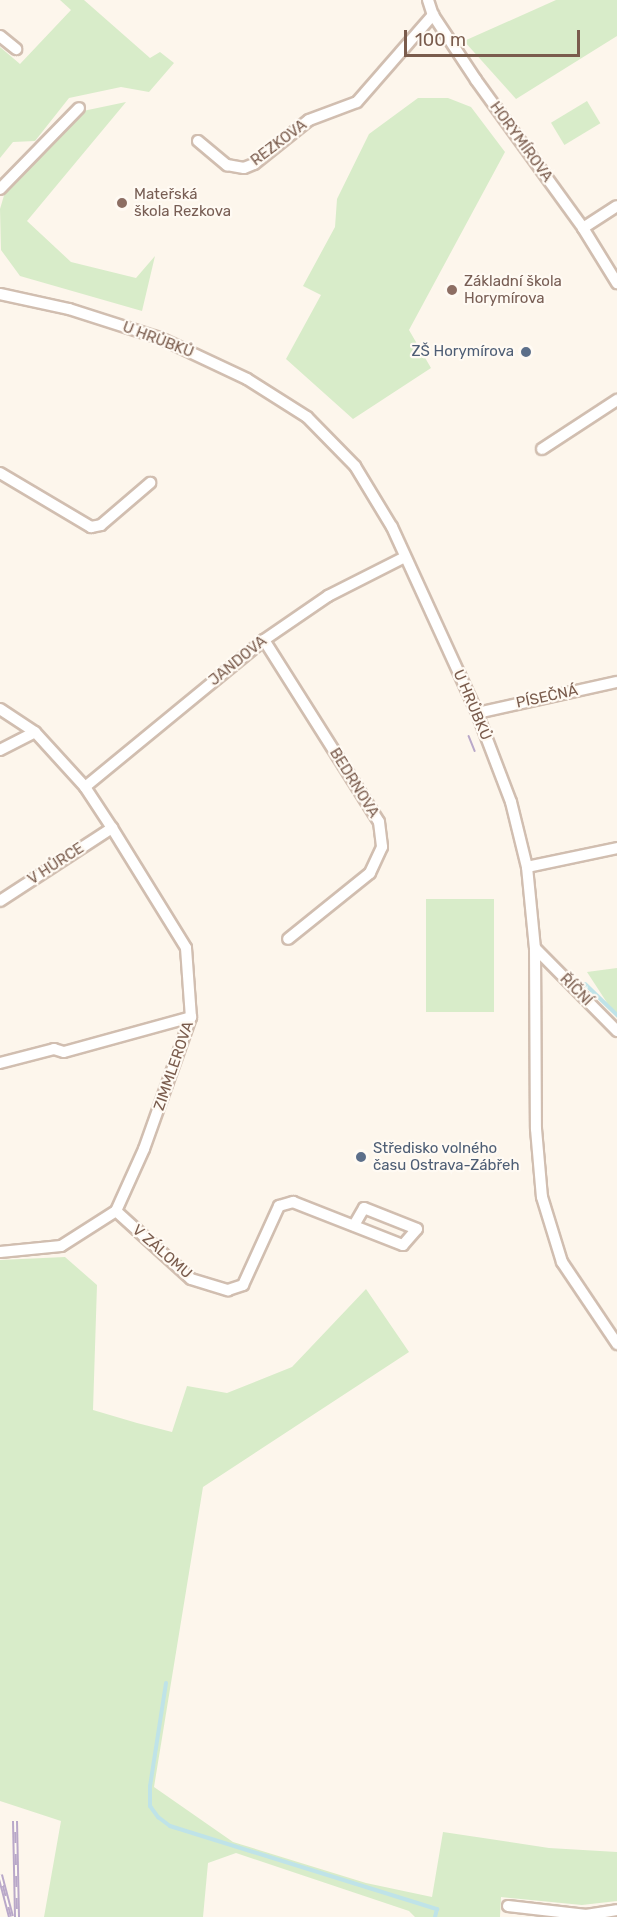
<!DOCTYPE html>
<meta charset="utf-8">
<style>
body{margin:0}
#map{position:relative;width:617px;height:1917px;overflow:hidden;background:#fdf6ec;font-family:Rubik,sans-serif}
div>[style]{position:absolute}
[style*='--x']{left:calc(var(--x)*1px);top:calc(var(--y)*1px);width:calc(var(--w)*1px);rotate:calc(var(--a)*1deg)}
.green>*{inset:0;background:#d8ecc9;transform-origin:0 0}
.stream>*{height:4px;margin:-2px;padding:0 2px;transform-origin:2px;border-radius:2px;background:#bfe3e8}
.roads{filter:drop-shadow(2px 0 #d1beb0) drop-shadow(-2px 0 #d1beb0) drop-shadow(0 2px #d1beb0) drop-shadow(0 -2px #d1beb0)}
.minor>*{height:10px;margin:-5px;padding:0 5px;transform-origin:5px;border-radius:5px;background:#fff}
.tram>*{height:1.5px;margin:-0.75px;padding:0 0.75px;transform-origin:0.75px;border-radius:0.75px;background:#b9a8c9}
.rail>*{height:6px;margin-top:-3px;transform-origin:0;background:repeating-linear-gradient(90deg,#fffaf3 0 11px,#b9a8c9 0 22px);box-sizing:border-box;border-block:2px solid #b9a8c9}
.dots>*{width:16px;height:16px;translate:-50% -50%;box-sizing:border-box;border:3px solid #fffaf3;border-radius:50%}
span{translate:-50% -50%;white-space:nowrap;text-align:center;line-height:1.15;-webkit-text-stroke:4.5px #fffaf3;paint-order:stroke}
.street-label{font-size:15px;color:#7a5c4d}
.education-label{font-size:15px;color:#785e54}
.left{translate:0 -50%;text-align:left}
.service-label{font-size:15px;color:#4e5e75}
.right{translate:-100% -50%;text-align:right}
.scale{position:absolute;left:404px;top:30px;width:176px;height:27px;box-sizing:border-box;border:3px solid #7a5c4d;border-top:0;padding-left:8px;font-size:18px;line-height:21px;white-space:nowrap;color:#7a5c4d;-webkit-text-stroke:4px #fffaf3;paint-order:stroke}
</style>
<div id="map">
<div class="green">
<i style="clip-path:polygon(60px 0,84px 0,150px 58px,160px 52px,174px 63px,149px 92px,121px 87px,69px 98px,35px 141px,13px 142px,0 158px,0 47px,20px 64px,71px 10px)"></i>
<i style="clip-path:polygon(556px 0,617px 0,617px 36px,516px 99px,464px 41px)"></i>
<i style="clip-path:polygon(418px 98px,448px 98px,471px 107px,505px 152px,409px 330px,431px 368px,353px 419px,286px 359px,321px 295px,303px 286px,335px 227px,337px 199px,369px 134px)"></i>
<i style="left:587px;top:101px;width:26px;height:42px;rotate:59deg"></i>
<i style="clip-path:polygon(126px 102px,27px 221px,71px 262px,136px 278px,155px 256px,142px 311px,20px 276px,1px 250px,0 209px,5px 192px,83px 111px)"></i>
<i style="left:426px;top:899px;width:68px;height:113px"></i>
<i style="clip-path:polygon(617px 968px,617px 1018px,587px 972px)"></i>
<i style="clip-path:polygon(65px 1257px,97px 1285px,93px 1410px,137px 1423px,172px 1432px,187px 1386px,227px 1393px,292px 1367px,366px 1289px,409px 1352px,203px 1487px,154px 1787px,233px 1842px,366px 1883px,432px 1897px,443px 1832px,549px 1848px,617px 1852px,617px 1901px,582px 1905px,501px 1897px,500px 1917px,415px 1917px,409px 1911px,236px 1853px,208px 1863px,203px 1917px,44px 1917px,61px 1821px,0 1801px,0 1260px)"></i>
</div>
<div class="stream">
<i style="--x:585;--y:984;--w:45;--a:44.1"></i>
<i style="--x:166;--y:1683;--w:104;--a:98.8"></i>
<i style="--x:150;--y:1786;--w:20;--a:90"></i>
<i style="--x:150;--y:1806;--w:14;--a:54"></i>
<i style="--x:158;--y:1817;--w:15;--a:37"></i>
<i style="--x:170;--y:1826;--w:280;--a:17.3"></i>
<i style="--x:437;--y:1909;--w:8;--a:104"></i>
</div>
<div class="roads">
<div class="minor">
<i style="--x:428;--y:0;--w:16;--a:72"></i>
<i style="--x:433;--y:15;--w:78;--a:56.5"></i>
<i style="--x:476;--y:80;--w:183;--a:54.1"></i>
<i style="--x:583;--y:228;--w:65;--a:58.3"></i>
<i style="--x:0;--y:36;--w:21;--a:39"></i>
<i style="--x:198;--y:141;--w:38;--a:40"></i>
<i style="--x:227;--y:165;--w:17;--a:10"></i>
<i style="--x:244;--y:168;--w:11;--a:-22"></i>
<i style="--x:254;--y:164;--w:70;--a:-38.7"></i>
<i style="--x:309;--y:120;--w:51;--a:-20.6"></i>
<i style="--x:357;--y:102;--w:116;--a:-48.9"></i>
<i style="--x:0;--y:189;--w:113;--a:-45.7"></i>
<i style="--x:583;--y:228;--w:40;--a:-32.9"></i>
<i style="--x:0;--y:294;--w:71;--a:12.3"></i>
<i style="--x:69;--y:309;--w:96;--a:17.7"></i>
<i style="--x:160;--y:338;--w:96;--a:25.2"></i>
<i style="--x:247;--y:379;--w:71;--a:32.3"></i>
<i style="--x:307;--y:417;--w:69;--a:45.6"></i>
<i style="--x:355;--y:466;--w:71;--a:58.8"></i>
<i style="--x:392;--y:527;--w:205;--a:65.4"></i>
<i style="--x:477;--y:713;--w:95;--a:69.1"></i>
<i style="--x:511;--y:802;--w:67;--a:76.2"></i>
<i style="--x:527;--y:867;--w:81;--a:84.4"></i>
<i style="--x:535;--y:948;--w:181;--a:89.7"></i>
<i style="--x:536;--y:1129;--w:68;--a:85"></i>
<i style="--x:542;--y:1197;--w:68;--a:72.9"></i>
<i style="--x:562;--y:1262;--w:99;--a:56.1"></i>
<i style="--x:542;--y:449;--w:90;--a:-33.2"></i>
<i style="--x:0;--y:473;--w:106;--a:30.7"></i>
<i style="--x:91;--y:527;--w:10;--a:-11"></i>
<i style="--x:101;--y:525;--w:65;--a:-40.6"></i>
<i style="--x:264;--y:640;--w:215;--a:57.7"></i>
<i style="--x:379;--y:822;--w:25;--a:83"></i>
<i style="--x:382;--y:847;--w:29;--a:115"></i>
<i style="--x:370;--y:873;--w:105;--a:141.2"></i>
<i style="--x:0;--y:709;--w:42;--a:33.3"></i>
<i style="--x:35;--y:732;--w:74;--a:47.7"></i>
<i style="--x:85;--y:787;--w:49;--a:56.6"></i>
<i style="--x:112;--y:828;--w:141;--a:58.3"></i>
<i style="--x:186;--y:948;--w:69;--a:85.9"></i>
<i style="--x:191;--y:1017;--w:140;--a:109.6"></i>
<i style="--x:144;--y:1149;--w:68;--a:114.3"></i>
<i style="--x:116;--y:1211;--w:65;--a:147.5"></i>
<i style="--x:61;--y:1246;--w:61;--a:174.4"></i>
<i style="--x:477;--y:713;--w:143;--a:-12.5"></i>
<i style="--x:0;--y:750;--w:39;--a:-27"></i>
<i style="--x:85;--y:787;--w:232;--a:-39.4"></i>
<i style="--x:264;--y:640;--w:78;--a:-34.5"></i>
<i style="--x:328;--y:596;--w:86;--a:-26.9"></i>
<i style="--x:527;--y:867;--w:92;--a:-11.9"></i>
<i style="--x:0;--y:901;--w:134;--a:-33.1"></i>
<i style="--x:535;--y:948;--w:117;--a:45.3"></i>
<i style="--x:0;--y:1063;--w:56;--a:-14.5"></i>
<i style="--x:54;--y:1049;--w:10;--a:17"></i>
<i style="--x:64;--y:1052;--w:132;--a:-15.4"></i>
<i style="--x:116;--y:1211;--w:101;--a:42.2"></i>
<i style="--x:191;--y:1279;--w:39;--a:17"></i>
<i style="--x:228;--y:1290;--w:16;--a:-18"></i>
<i style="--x:243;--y:1285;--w:87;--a:-65.5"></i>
<i style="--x:279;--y:1206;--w:15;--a:-16"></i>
<i style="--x:293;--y:1202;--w:118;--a:21.4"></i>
<i style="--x:403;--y:1245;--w:21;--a:-49"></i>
<i style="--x:417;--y:1229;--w:57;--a:-158.4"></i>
<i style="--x:364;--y:1208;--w:20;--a:120"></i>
<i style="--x:508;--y:1906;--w:79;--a:6.6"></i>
<i style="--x:586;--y:1915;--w:31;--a:-9"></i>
</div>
</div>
<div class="tram">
<i style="--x:469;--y:736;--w:16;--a:68"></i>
</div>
<div class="rail">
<i style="--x:15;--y:1821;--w:96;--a:88.8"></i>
<i style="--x:0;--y:1875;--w:43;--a:75.3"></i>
</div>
<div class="dots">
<i style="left:122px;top:203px;background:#8d6e63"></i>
<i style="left:452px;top:290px;background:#8d6e63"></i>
<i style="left:526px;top:352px;background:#5c6f8a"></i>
<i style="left:361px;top:1157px;background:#5c6f8a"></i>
</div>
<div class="street-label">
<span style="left:521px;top:142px;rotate:54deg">HORYMÍROVA</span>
<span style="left:279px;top:143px;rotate:-37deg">REZKOVA</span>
<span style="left:158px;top:340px;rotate:21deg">U HRŮBKŮ</span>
<span style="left:238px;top:661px;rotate:-39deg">JANDOVA</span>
<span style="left:547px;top:697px;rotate:-12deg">PÍSEČNÁ</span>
<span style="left:472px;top:705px;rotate:67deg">U HRŮBKŮ</span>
<span style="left:354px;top:783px;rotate:58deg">BEDRNOVA</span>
<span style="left:56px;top:864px;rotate:-33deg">V HŮRCE</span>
<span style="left:576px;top:990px;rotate:45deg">ŘÍČNÍ</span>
<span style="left:174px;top:1066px;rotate:-71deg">ZIMMLEROVA</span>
<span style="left:162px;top:1252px;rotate:41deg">V ZÁLOMU</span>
</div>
<div class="education-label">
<span class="left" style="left:134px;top:203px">Mateřská<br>škola Rezkova</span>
<span class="left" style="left:464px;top:290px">Základní škola<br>Horymírova</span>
</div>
<div class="service-label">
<span class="right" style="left:514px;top:352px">ZŠ Horymírova</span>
<span class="left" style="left:373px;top:1157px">Středisko volného<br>času Ostrava-Zábřeh</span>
</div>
<div class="scale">100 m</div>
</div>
